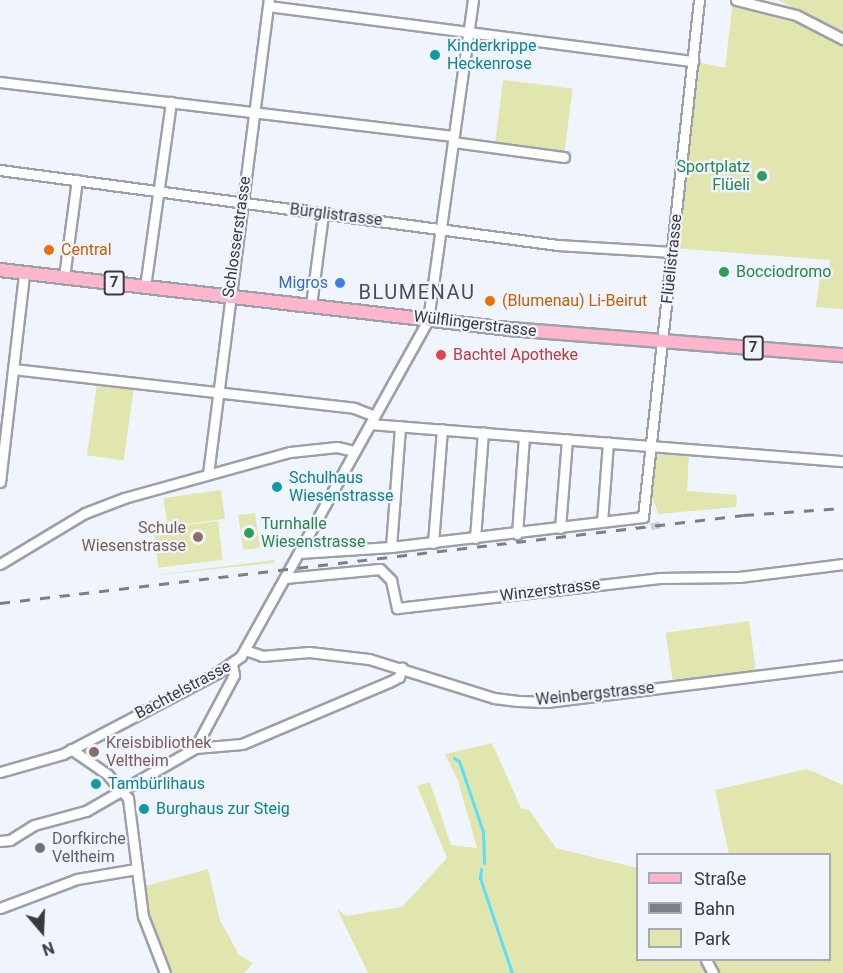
<!DOCTYPE html>
<meta charset="utf-8">
<style>
body{margin:0}
#map{position:relative;width:843px;height:973px;overflow:hidden;background:#f0f4fc;font-family:Roboto,sans-serif}
div>[style]{position:absolute}
[style*='--x']{left:calc(var(--x)*1px);top:calc(var(--y)*1px);width:calc(var(--w)*1px);rotate:calc(var(--a)*1deg)}
.green>*{inset:0;background:#e1e6af;transform-origin:0 0}
.stream>*{height:3px;margin:-1.5px;padding:0 1.5px;transform-origin:1.5px;border-radius:1.5px;background:#5bdefb}
.minor-tunnel>*{height:9px;margin-top:-4.5px;transform-origin:0;background:repeating-linear-gradient(90deg,#cbcfd6 0 9px,transparent 0 13.5px)}
.roads{filter:drop-shadow(2px 0 #9ca0a8) drop-shadow(-2px 0 #9ca0a8) drop-shadow(0 2px #9ca0a8) drop-shadow(0 -2px #9ca0a8)}
.minor>*{height:9px;margin:-4.5px;padding:0 4.5px;transform-origin:4.5px;border-radius:4.5px;background:#fff}
.major>*{height:12px;margin:-6px;padding:0 6px;transform-origin:6px;border-radius:6px;background:#fdb6cb}
.rail>*{height:3px;margin-top:-1.5px;transform-origin:0;background:repeating-linear-gradient(90deg,#7d7f84 0 10px,transparent 0 20px)}
.dots>*{width:16px;height:16px;translate:-50% -50%;box-sizing:border-box;border:3px solid #f0f4fc;border-radius:50%}
span{translate:-50% -50%;white-space:nowrap;text-align:center;line-height:1.15;-webkit-text-stroke:4.5px #f0f4fc;paint-order:stroke}
.shield-label span{padding:2px 4px;background:#f0f4fc;border:2px solid;border-radius:4px;-webkit-text-stroke-width:0}
.shield-label{font-size:15px;color:#393a3e;font-weight:700}
.culture-label{font-size:16px;color:#0d838f}
.left{translate:0 -50%;text-align:left}
.leisure-label{font-size:16px;color:#27864d}
.right{translate:-100% -50%;text-align:right}
.street-label{font-size:16px;color:#393a3e}
.food-label{font-size:16px;color:#c56008}
.shop-label{font-size:16px;color:#366cbe}
.health-label{font-size:16px;color:#be3a42}
.education-label{font-size:16px;color:#785e54}
.worship-label{font-size:16px;color:#5b616d}
.quarter-label{font-size:20px;color:#4b4e55;letter-spacing:1.5px}
.legend{position:absolute;left:636px;top:853px;width:195px;height:108px;box-sizing:border-box;background:#f0f4fc;border:2px solid #a7aab0;margin:0;padding:8px 10px;list-style:none;font-size:18px;color:#393a3e}
.legend li{display:flex;align-items:center;gap:12px;height:30px}
.legend b{width:30px;border:2px solid #a7aab0}
.north{position:absolute;left:12px;top:901px;width:60px;height:60px;-webkit-text-stroke:4px #f0f4fc;paint-order:stroke;rotate:161deg;font-size:16px;font-weight:700;line-height:24px;text-align:center;color:#393a3e}
.north::after{content:'';display:block;margin:auto;width:21px;height:27px;background:#393a3e;clip-path:polygon(50% 0,100% 100%,50% 72%,0 100%)}
</style>
<div id="map">
<div class="green">
<i style="clip-path:polygon(733px 0,796px 15px,843px 39px,843px 309px,816px 307px,820px 276px,828px 277px,830px 260px,673px 248px,693px 61px,725px 68px)"></i>
<i style="clip-path:polygon(778px 0,843px 0,843px 35px,791px 11px,792px 7px)"></i>
<i style="left:503px;top:80px;width:70px;height:68px;rotate:7deg"></i>
<i style="left:97px;top:384px;width:37px;height:72px;rotate:8deg"></i>
<i style="clip-path:polygon(658px 451px,689px 453px,687px 491px,737px 495px,736px 507px,659px 514px,650px 493px,654px 453px)"></i>
<i style="left:221px;top:490px;width:29px;height:58px;rotate:82deg"></i>
<i style="left:255px;top:513px;width:35px;height:17px;rotate:82deg"></i>
<i style="left:218px;top:521px;width:39px;height:65px;rotate:83deg"></i>
<i style="clip-path:polygon(274px 560px,274px 563px,148px 576px)"></i>
<i style="left:749px;top:621px;width:50px;height:84px;rotate:82deg"></i>
<i style="clip-path:polygon(492px 743px,521px 808px,529px 810px,556px 848px,637px 868px,638px 960px,830px 960px,830px 854px,729px 854px,715px 790px,807px 769px,843px 785px,843px 973px,368px 973px,337px 909px,346px 916px,402px 907px,447px 858px,417px 786px,430px 782px,451px 845px,477px 848px,458px 781px,445px 754px)"></i>
<i style="clip-path:polygon(208px 869px,220px 920px,239px 955px,253px 963px,244px 973px,165px 973px,138px 888px)"></i>
</div>
<div class="stream">
<i style="--x:454;--y:758;--w:6;--a:31"></i>
<i style="--x:459;--y:761;--w:75;--a:71.3"></i>
<i style="--x:483;--y:832;--w:31;--a:88"></i>
<i style="--x:481;--y:869;--w:9;--a:96"></i>
<i style="--x:480;--y:878;--w:100;--a:71.4"></i>
</div>
<div class="minor-tunnel">
<i style="--x:655;--y:522;--w:7;--a:82"></i>
</div>
<div class="roads">
<div class="minor">
<i style="--x:736;--y:0;--w:62;--a:14"></i>
<i style="--x:796;--y:15;--w:53;--a:27.1"></i>
<i style="--x:268;--y:6;--w:429;--a:7.4"></i>
<i style="--x:0;--y:82;--w:456;--a:6.8"></i>
<i style="--x:453;--y:142;--w:112;--a:7.7"></i>
<i style="--x:0;--y:170;--w:563;--a:7.66"></i>
<i style="--x:558;--y:245;--w:114;--a:3.5"></i>
<i style="--x:64;--y:277;--w:98;--a:-82.4"></i>
<i style="--x:145;--y:287;--w:187;--a:-82"></i>
<i style="--x:311;--y:305;--w:92;--a:-82.5"></i>
<i style="--x:13;--y:369;--w:343;--a:6.5"></i>
<i style="--x:354;--y:408;--w:22;--a:21"></i>
<i style="--x:371;--y:424;--w:473;--a:4.5"></i>
<i style="--x:208;--y:474;--w:478;--a:-82.7"></i>
<i style="--x:0;--y:482;--w:210;--a:-83.4"></i>
<i style="--x:602;--y:522;--w:80;--a:-85.7"></i>
<i style="--x:560;--y:528;--w:89;--a:-85.5"></i>
<i style="--x:517;--y:534;--w:98;--a:-85.9"></i>
<i style="--x:475;--y:538;--w:106;--a:-85.7"></i>
<i style="--x:433;--y:543;--w:114;--a:-85.5"></i>
<i style="--x:391;--y:547;--w:121;--a:-85.7"></i>
<i style="--x:299;--y:553;--w:92;--a:-3.7"></i>
<i style="--x:391;--y:547;--w:254;--a:-6.8"></i>
<i style="--x:643;--y:517;--w:520;--a:-83.82"></i>
<i style="--x:0;--y:564;--w:99;--a:-31"></i>
<i style="--x:85;--y:513;--w:42;--a:-21"></i>
<i style="--x:124;--y:498;--w:172;--a:-15.5"></i>
<i style="--x:290;--y:452;--w:47;--a:-6.1"></i>
<i style="--x:337;--y:447;--w:18;--a:13"></i>
<i style="--x:285;--y:578;--w:95;--a:-5.4"></i>
<i style="--x:380;--y:569;--w:16;--a:45"></i>
<i style="--x:391;--y:580;--w:29;--a:78"></i>
<i style="--x:397;--y:608;--w:264;--a:-6.5"></i>
<i style="--x:659;--y:578;--w:80;--a:-0.7"></i>
<i style="--x:739;--y:577;--w:105;--a:-7.1"></i>
<i style="--x:245;--y:650;--w:18;--a:19"></i>
<i style="--x:262;--y:656;--w:47;--a:-4.9"></i>
<i style="--x:309;--y:652;--w:60;--a:6.7"></i>
<i style="--x:369;--y:659;--w:131;--a:17.3"></i>
<i style="--x:494;--y:698;--w:24;--a:7"></i>
<i style="--x:518;--y:701;--w:29;--a:2"></i>
<i style="--x:547;--y:702;--w:298;--a:-7.1"></i>
<i style="--x:195;--y:748;--w:83;--a:-61.9"></i>
<i style="--x:234;--y:675;--w:10;--a:-101"></i>
<i style="--x:71;--y:749;--w:44;--a:34.8"></i>
<i style="--x:107;--y:774;--w:32;--a:49"></i>
<i style="--x:128;--y:798;--w:119;--a:82.8"></i>
<i style="--x:143;--y:916;--w:61;--a:68.9"></i>
<i style="--x:0;--y:772;--w:66;--a:-15.9"></i>
<i style="--x:63;--y:754;--w:174;--a:-27.7"></i>
<i style="--x:217;--y:673;--w:29;--a:-35"></i>
<i style="--x:241;--y:656;--w:385;--a:-60.9"></i>
<i style="--x:428;--y:320;--w:323;--a:-82"></i>
<i style="--x:0;--y:841;--w:10;--a:-6"></i>
<i style="--x:10;--y:840;--w:28;--a:-32"></i>
<i style="--x:34;--y:825;--w:54;--a:-15.1"></i>
<i style="--x:86;--y:811;--w:126;--a:-30"></i>
<i style="--x:195;--y:748;--w:47;--a:-4.9"></i>
<i style="--x:242;--y:744;--w:160;--a:-22.9"></i>
<i style="--x:389;--y:682;--w:11;--a:-27"></i>
<i style="--x:399;--y:677;--w:10;--a:-73"></i>
<i style="--x:0;--y:908;--w:82;--a:-20.6"></i>
<i style="--x:77;--y:879;--w:60;--a:-9.6"></i>
<i style="--x:706;--y:960;--w:15;--a:62"></i>
</div>
<div class="major">
<i style="--x:0;--y:270;--w:512;--a:6.61"></i>
<i style="--x:509;--y:329;--w:335;--a:4.5"></i>
</div>
</div>
<div class="rail">
<i style="--x:0;--y:603;--w:749;--a:-6.75"></i>
<i style="--x:744;--y:515;--w:99;--a:-4"></i>
</div>
<div class="dots">
<i style="left:435px;top:55px;background:#0f9aa8"></i>
<i style="left:762px;top:176px;background:#2e9e5b"></i>
<i style="left:49px;top:250px;background:#e8710a"></i>
<i style="left:724px;top:272px;background:#2e9e5b"></i>
<i style="left:340px;top:283px;background:#3f7fe0"></i>
<i style="left:490px;top:301px;background:#e8710a"></i>
<i style="left:441px;top:355px;background:#e0444e"></i>
<i style="left:277px;top:487px;background:#0f9aa8"></i>
<i style="left:249px;top:533px;background:#2e9e5b"></i>
<i style="left:198px;top:537px;background:#8d6e63"></i>
<i style="left:94px;top:752px;background:#8d6e63"></i>
<i style="left:96px;top:784px;background:#0f9aa8"></i>
<i style="left:144px;top:809px;background:#0f9aa8"></i>
<i style="left:40px;top:848px;background:#6b7280"></i>
</div>
<div class="shield-label">
<span style="left:114px;top:283px">7</span>
<span style="left:753px;top:348px">7</span>
</div>
<div class="culture-label">
<span class="left" style="left:447px;top:55px">Kinderkrippe<br>Heckenrose</span>
<span class="left" style="left:289px;top:487px">Schulhaus<br>Wiesenstrasse</span>
<span class="left" style="left:108px;top:784px">Tambürlihaus</span>
<span class="left" style="left:156px;top:809px">Burghaus zur Steig</span>
</div>
<div class="leisure-label">
<span class="right" style="left:750px;top:176px">Sportplatz<br>Flüeli</span>
<span class="left" style="left:736px;top:272px">Bocciodromo</span>
<span class="left" style="left:261px;top:533px">Turnhalle<br>Wiesenstrasse</span>
</div>
<div class="street-label">
<span style="left:336px;top:215px;rotate:7deg">Bürglistrasse</span>
<span style="left:237px;top:237px;rotate:-82deg">Schlosserstrasse</span>
<span style="left:672px;top:259px;rotate:-84deg">Flüelistrasse</span>
<span style="left:475px;top:324px;rotate:7deg">Wülflingerstrasse</span>
<span style="left:550px;top:590px;rotate:-7deg">Winzerstrasse</span>
<span style="left:183px;top:690px;rotate:-28deg">Bachtelstrasse</span>
<span style="left:595px;top:694px;rotate:-6deg">Weinbergstrasse</span>
</div>
<div class="food-label">
<span class="left" style="left:61px;top:250px">Central</span>
<span class="left" style="left:502px;top:301px">(Blumenau) Li-Beirut</span>
</div>
<div class="shop-label">
<span class="right" style="left:328px;top:283px">Migros</span>
</div>
<div class="health-label">
<span class="left" style="left:453px;top:355px">Bachtel Apotheke</span>
</div>
<div class="education-label">
<span class="right" style="left:186px;top:537px">Schule<br>Wiesenstrasse</span>
<span class="left" style="left:106px;top:752px">Kreisbibliothek<br>Veltheim</span>
</div>
<div class="worship-label">
<span class="left" style="left:52px;top:848px">Dorfkirche<br>Veltheim</span>
</div>
<div class="quarter-label">
<span style="left:417px;top:292px">BLUMENAU</span>
</div>
<ul class="legend">
<li><b style="height:8px;background:#fdb6cb"></b>Straße</li>
<li><b style="height:8px;background:#7d7f84"></b>Bahn</li>
<li><b style="height:16px;background:#e1e6af"></b>Park</li>
</ul>
<div class="north">N</div>
</div>
